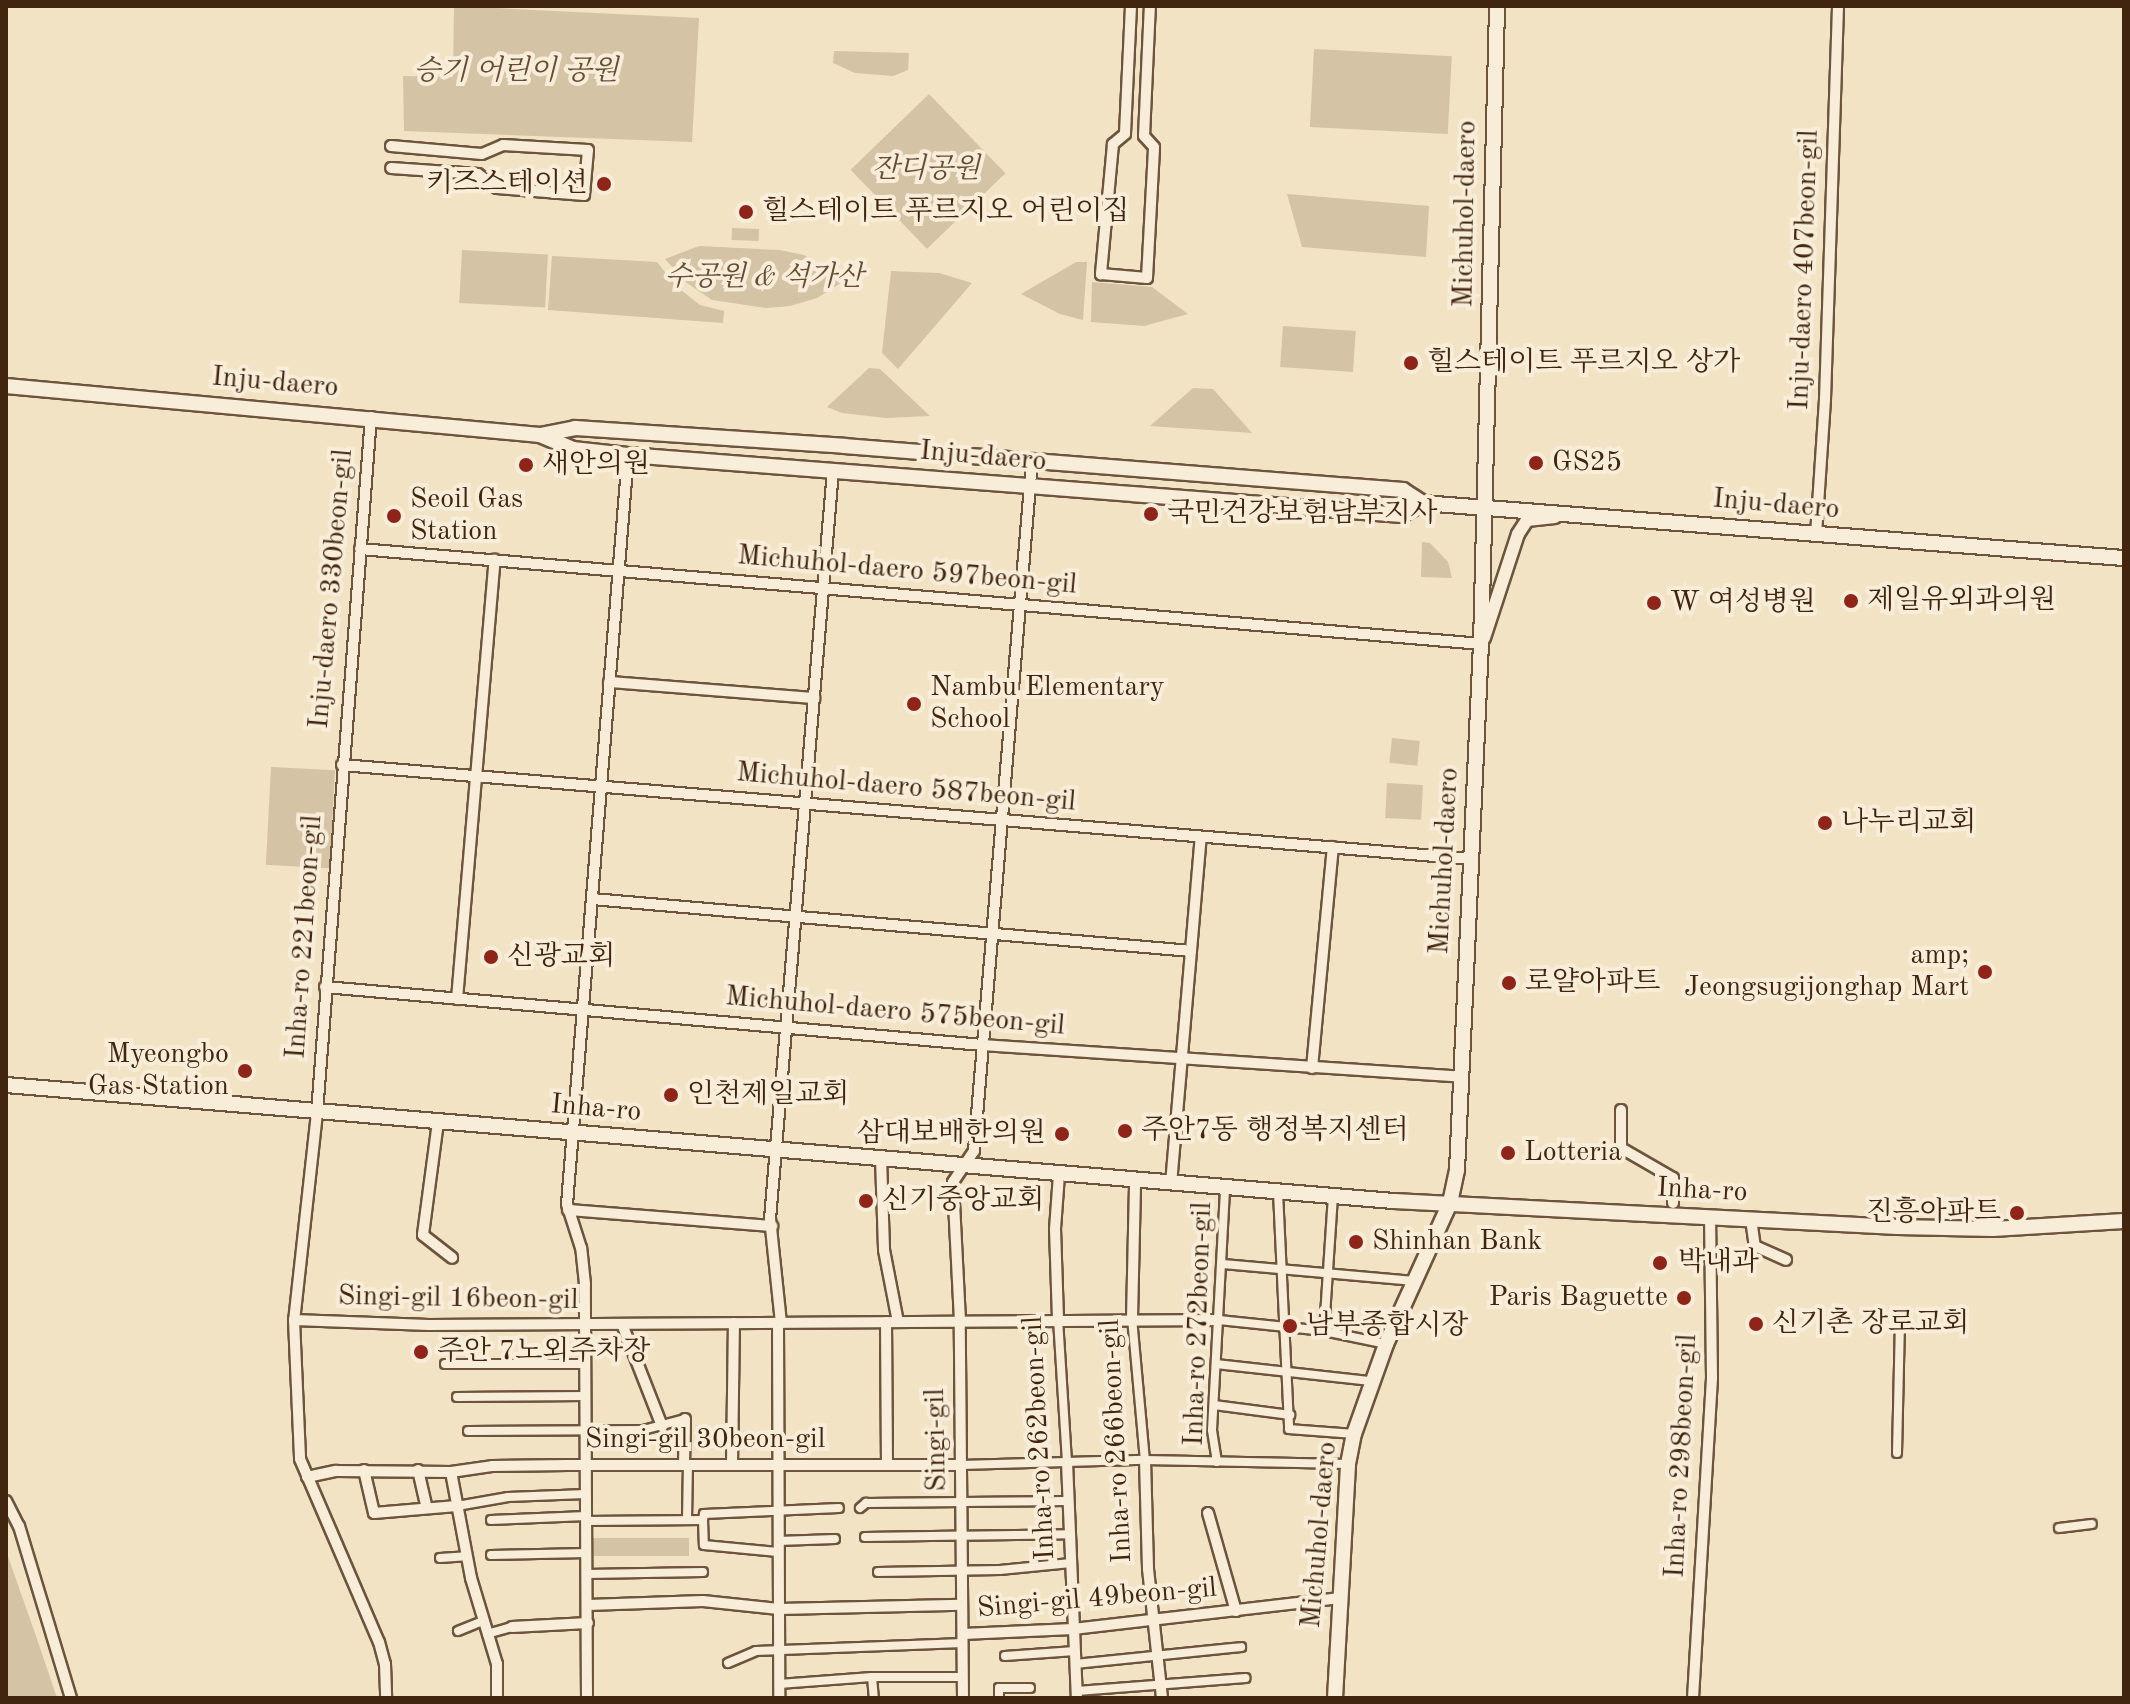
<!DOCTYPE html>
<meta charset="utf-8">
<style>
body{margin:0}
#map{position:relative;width:2130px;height:1704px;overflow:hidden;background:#f2e3c4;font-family:"Old Standard TT","Noto Serif KR",serif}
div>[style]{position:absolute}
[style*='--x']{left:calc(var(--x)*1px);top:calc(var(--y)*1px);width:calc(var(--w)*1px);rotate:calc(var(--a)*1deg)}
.green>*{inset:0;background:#d4c3a5;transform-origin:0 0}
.roads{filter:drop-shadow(2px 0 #6d543c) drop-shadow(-2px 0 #6d543c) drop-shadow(0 2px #6d543c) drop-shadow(0 -2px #6d543c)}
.pedestrian>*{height:8px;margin:-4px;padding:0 4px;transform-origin:4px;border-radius:4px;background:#f7edd9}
.minor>*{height:10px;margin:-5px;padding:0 5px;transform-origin:5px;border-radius:5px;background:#f7edd9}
.tertiary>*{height:12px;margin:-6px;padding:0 6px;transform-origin:6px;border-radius:6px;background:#f7edd9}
.secondary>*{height:14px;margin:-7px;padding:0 7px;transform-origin:7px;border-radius:7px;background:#f7edd9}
.dots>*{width:22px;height:22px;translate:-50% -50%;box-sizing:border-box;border:4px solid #f7edd9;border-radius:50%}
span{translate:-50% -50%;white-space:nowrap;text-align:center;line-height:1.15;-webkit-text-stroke:8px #f7edd9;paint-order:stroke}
.park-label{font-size:28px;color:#664c34;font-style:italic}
.poi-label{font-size:28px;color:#41250e}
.right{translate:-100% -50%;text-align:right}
.left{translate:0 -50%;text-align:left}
.street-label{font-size:28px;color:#41250e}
.frame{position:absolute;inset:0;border:8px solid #41250e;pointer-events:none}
</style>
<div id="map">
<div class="green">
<i style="clip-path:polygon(454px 6px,699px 18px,692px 142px,404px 131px,403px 76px,453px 77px)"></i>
<i style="left:1314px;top:49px;width:138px;height:78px;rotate:3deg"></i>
<i style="clip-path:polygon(834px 51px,909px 53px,908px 70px,893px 76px,855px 73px,833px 63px)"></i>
<i style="left:929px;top:94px;width:110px;height:109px;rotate:46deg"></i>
<i style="clip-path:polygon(1287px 194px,1429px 206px,1426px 257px,1302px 247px)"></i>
<i style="left:732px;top:228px;width:27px;height:12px;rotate:2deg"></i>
<i style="clip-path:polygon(699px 246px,779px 250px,804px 255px,844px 281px,817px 298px,790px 306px,766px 308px,712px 300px,687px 283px,665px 259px)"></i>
<i style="left:462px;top:250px;width:86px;height:53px;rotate:3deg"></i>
<i style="clip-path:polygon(552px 256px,657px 262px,676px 286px,700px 305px,724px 311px,723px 323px,548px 310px)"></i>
<i style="clip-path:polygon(1076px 262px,1087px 262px,1083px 320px,1060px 314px,1021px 294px)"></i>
<i style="clip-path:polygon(891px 271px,939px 273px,972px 283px,898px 369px,882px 353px)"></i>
<i style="clip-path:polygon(1092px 282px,1152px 287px,1188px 314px,1144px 326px,1091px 322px)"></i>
<i style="left:1283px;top:326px;width:73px;height:41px;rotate:4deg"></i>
<i style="clip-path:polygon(869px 368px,880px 369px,930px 416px,886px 418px,842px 413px,827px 407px)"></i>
<i style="clip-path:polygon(1193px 388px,1213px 389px,1252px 433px,1150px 426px)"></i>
<i style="clip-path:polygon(1422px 542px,1430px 543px,1448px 562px,1452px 578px,1421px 577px)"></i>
<i style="left:1392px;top:738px;width:28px;height:25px;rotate:6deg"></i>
<i style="left:271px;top:767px;width:64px;height:98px;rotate:3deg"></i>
<i style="left:1387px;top:783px;width:36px;height:35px;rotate:3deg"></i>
<i style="left:689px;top:1538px;width:18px;height:99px;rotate:90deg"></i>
<i style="clip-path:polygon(6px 1551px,37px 1639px,57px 1698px,6px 1698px)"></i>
</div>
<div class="roads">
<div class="pedestrian">
<i style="--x:1278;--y:1192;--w:237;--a:87.3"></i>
<i style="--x:1289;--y:1429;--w:65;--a:4.4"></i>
<i style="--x:1223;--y:1264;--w:192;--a:5.1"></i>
<i style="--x:1132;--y:1318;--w:143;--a:84.8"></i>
<i style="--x:1058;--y:1319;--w:143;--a:86.4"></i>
<i style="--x:1219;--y:1320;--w:106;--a:6"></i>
<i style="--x:1324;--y:1331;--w:63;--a:11.8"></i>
<i style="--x:1324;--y:1331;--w:135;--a:-86.2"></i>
<i style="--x:445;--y:1364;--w:139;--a:0"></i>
<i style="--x:1216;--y:1364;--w:156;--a:6.3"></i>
<i style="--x:457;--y:1397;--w:128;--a:-0.4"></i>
<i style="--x:1214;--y:1405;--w:77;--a:7.5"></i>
<i style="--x:468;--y:1431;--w:175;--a:-0.3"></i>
<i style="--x:643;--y:1430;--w:43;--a:-14.7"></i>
<i style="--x:1897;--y:1453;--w:134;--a:-88.7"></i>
<i style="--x:1217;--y:1462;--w:32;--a:-99"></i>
<i style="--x:1212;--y:1430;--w:242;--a:-86.9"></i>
<i style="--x:961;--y:1465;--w:184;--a:-1.6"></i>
<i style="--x:1145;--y:1460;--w:203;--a:1.1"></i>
<i style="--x:457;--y:1506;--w:52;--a:-10"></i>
<i style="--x:508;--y:1497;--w:78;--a:-2.2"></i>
<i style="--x:860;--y:1508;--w:8;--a:-40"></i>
<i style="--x:866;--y:1503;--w:202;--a:-0.6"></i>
<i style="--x:491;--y:1520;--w:95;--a:-2.4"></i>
<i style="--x:687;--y:1520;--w:56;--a:-89"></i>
<i style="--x:703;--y:1520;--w:6;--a:-81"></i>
<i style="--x:704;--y:1514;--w:135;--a:-2.5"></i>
<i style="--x:586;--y:1521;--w:117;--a:-0.5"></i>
<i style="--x:703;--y:1520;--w:25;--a:88"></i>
<i style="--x:704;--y:1545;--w:74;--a:5.4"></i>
<i style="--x:2059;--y:1528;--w:33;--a:-7"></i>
<i style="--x:865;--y:1537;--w:205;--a:-0.8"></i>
<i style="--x:778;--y:1541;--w:57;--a:-2"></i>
<i style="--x:491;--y:1555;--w:96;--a:-1.2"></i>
<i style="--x:440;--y:1558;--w:26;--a:-4"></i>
<i style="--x:878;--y:1572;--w:122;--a:-0.9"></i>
<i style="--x:1000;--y:1570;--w:71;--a:-5.6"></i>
<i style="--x:587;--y:1574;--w:116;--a:-1"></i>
<i style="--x:458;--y:1631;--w:27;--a:-22"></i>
<i style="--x:487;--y:1634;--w:26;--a:-16"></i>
<i style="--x:1005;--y:1656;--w:70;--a:-4.1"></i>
<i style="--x:728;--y:1663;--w:30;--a:-23"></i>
<i style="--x:756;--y:1651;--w:207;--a:-2.2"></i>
<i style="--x:1075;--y:1664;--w:167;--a:-5.8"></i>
<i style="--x:872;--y:1677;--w:21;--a:85"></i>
<i style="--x:779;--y:1684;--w:93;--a:-4.3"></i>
<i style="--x:872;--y:1677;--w:91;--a:0"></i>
<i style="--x:1077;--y:1691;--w:169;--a:-4.4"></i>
<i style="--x:999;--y:1698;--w:10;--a:-90"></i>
<i style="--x:999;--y:1688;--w:31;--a:0"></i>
</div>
<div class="minor">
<i style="--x:1131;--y:6;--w:128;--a:92.7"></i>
<i style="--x:1125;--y:134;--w:16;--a:140"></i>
<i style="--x:1113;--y:144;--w:131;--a:95.3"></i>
<i style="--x:1101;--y:274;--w:46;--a:5"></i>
<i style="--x:1147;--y:278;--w:131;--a:-86.9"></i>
<i style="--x:1154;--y:147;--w:15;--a:-132"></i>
<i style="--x:1144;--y:136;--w:130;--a:-87.4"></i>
<i style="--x:391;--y:146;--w:91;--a:5"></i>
<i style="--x:482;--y:154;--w:23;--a:-23"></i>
<i style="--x:503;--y:145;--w:85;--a:3.4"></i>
<i style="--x:588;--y:150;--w:45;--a:95.1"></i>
<i style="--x:584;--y:195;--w:87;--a:-175.4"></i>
<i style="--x:497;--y:188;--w:24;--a:-144"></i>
<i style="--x:478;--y:174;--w:87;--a:-176.1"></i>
<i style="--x:371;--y:417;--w:698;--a:94.44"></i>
<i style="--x:317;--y:1113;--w:208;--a:96.3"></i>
<i style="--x:294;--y:1320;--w:139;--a:87.5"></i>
<i style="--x:300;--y:1459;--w:199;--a:66.7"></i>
<i style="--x:379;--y:1642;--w:23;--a:75"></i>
<i style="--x:385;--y:1664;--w:34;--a:88"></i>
<i style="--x:1816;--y:535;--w:136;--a:-86.2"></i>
<i style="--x:1825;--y:399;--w:393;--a:-88.1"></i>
<i style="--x:360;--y:549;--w:1125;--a:4.84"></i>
<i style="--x:609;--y:682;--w:206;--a:4.5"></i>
<i style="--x:342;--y:765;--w:1133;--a:4.76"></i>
<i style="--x:592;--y:899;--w:601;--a:4.96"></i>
<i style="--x:325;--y:987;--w:661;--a:5.04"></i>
<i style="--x:983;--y:1045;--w:479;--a:3.8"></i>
<i style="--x:457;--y:999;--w:441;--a:-85.1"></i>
<i style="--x:1312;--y:1068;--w:222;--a:-84.6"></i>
<i style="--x:1621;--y:1110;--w:38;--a:90"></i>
<i style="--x:1621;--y:1148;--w:60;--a:30"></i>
<i style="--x:1673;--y:1178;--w:25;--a:90"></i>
<i style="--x:438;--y:1122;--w:114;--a:97.6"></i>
<i style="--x:423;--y:1235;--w:37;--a:38"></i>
<i style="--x:881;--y:1158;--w:92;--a:88.1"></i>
<i style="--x:884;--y:1250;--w:73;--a:79"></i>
<i style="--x:1171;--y:1184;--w:348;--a:-85.1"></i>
<i style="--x:568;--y:1210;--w:205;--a:4.5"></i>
<i style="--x:1751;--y:1219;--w:27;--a:82"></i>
<i style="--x:1755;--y:1246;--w:34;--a:24"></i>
<i style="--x:1132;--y:1318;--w:137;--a:-88.7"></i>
<i style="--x:1058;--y:1319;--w:90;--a:-91.9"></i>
<i style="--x:1055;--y:1229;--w:54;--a:-85.8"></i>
<i style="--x:294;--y:1320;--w:135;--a:2.1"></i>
<i style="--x:429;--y:1325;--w:790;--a:-0.36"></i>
<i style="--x:886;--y:1322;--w:142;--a:89.6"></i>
<i style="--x:778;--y:1323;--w:375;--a:89.8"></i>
<i style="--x:781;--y:1323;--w:105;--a:-96"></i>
<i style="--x:770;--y:1219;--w:751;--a:-85.19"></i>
<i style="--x:622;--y:1324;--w:110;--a:68.6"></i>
<i style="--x:1145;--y:1460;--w:109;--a:88.4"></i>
<i style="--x:1148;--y:1569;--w:130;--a:83.8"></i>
<i style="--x:1067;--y:1462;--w:236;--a:87.6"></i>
<i style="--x:684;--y:1464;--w:45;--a:-88.7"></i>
<i style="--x:732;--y:1464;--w:141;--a:-89.2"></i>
<i style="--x:364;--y:1470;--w:44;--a:76.9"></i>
<i style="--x:374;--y:1513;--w:83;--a:-4.8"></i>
<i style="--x:418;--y:1470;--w:37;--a:77"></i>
<i style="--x:451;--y:1472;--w:108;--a:79.3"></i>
<i style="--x:471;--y:1578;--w:90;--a:73.2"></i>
<i style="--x:497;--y:1664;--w:34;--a:90"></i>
<i style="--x:307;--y:1477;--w:30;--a:-12"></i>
<i style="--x:336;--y:1471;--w:115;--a:0.5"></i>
<i style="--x:451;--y:1472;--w:41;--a:-8.3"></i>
<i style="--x:492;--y:1466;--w:76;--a:-0.8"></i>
<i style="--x:568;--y:1465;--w:393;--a:0"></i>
<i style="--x:6;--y:1501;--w:28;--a:63"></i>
<i style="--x:19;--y:1526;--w:180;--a:73.2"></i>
<i style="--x:1208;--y:1513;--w:102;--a:74.1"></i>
<i style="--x:588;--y:1605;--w:115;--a:-2"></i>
<i style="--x:703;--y:1601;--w:76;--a:6"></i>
<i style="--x:779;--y:1609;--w:183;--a:-1.3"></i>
<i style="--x:512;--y:1627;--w:76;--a:-3"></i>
<i style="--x:963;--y:1634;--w:110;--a:-2.6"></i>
<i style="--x:1073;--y:1629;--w:269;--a:-6.6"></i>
<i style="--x:587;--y:1698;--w:414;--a:-90.3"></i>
<i style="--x:585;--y:1284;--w:36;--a:-96"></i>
<i style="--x:581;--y:1248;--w:46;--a:-107.7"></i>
<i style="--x:567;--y:1204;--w:751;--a:-85.34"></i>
<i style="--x:963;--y:1698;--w:377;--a:-90.5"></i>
<i style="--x:960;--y:1321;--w:139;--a:-92.9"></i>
<i style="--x:953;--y:1182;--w:37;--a:-56"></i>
<i style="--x:974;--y:1151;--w:691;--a:-85.19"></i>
<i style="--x:1693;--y:1698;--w:321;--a:-86.6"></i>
<i style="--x:1712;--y:1378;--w:161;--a:-90.7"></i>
</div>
<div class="tertiary">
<i style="--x:1484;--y:638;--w:109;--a:-71.9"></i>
<i style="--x:1518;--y:534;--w:17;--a:-57"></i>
<i style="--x:1527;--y:520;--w:28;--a:-6"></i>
</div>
<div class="secondary">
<i style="--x:6;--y:386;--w:536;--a:5.24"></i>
<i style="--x:540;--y:435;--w:36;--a:23"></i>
<i style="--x:573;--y:449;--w:55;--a:6.2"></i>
<i style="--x:628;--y:455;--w:776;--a:4.43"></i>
<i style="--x:1402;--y:515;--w:24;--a:-30"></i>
<i style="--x:540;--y:435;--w:36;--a:-11"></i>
<i style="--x:575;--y:428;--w:270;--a:3.8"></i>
<i style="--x:844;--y:446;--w:561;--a:4.5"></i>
<i style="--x:1403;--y:490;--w:24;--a:33"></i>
<i style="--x:1423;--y:503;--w:703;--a:4.49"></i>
<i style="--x:6;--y:1085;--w:1393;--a:4.78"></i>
<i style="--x:1394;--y:1201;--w:504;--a:2.96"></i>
<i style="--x:1897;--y:1227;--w:96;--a:1.2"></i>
<i style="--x:1993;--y:1229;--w:131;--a:-3.5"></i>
<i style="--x:1335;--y:1698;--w:234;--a:-86.8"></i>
<i style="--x:1348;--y:1464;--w:31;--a:-79"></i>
<i style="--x:1354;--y:1434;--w:96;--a:-70.4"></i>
<i style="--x:1386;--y:1344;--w:155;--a:-65.6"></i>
<i style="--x:1450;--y:1203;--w:34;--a:-78"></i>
<i style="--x:1457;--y:1170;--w:527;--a:-87.39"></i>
<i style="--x:1481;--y:644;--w:638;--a:-88.56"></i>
</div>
</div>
<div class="dots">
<i style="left:604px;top:184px;background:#8f2418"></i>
<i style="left:746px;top:212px;background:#8f2418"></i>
<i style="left:1411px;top:363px;background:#8f2418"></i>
<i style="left:1536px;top:463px;background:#8f2418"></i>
<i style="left:526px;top:465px;background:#8f2418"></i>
<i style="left:1151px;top:514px;background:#8f2418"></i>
<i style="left:394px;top:516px;background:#8f2418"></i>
<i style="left:1851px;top:601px;background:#8f2418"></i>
<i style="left:1654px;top:603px;background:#8f2418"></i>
<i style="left:914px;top:704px;background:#8f2418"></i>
<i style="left:1825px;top:823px;background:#8f2418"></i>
<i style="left:491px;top:957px;background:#8f2418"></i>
<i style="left:1985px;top:972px;background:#8f2418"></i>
<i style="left:1509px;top:983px;background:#8f2418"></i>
<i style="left:245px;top:1071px;background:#8f2418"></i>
<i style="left:671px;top:1095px;background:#8f2418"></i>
<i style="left:1125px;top:1131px;background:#8f2418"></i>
<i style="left:1062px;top:1134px;background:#8f2418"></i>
<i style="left:1508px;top:1153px;background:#8f2418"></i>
<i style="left:866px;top:1201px;background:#8f2418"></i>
<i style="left:2017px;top:1213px;background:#8f2418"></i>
<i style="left:1356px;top:1242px;background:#8f2418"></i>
<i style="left:1660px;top:1263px;background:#8f2418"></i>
<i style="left:1684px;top:1298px;background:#8f2418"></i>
<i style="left:1756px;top:1324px;background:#8f2418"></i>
<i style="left:1290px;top:1326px;background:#8f2418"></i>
<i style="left:421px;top:1352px;background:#8f2418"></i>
</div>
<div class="park-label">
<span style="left:516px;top:72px">승기 어린이 공원</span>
<span style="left:926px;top:170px">잔디공원</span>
<span style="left:764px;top:278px">수공원 &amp; 석가산</span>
</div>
<div class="poi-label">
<span class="right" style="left:588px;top:184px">키즈스테이션</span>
<span class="left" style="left:762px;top:212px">힐스테이트 푸르지오 어린이집</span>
<span class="left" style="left:1427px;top:363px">힐스테이트 푸르지오 상가</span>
<span class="left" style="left:1552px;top:463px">GS25</span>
<span class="left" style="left:542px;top:465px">새안의원</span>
<span class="left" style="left:410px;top:516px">Seoil Gas<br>Station</span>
<span class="left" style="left:1167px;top:514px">국민건강보험남부지사</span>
<span class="left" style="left:1867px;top:601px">제일유외과의원</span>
<span class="left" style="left:1670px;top:603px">W 여성병원</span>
<span class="left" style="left:930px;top:704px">Nambu Elementary<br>School</span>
<span class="left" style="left:1841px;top:823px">나누리교회</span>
<span class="right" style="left:1969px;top:972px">amp;<br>Jeongsugijonghap Mart</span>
<span class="left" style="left:507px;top:957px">신광교회</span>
<span class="left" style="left:1525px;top:983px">로얄아파트</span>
<span class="right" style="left:229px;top:1071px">Myeongbo<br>Gas Station</span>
<span class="left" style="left:687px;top:1095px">인천제일교회</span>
<span class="left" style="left:1141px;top:1131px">주안7동 행정복지센터</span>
<span class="right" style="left:1046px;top:1134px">삼대보배한의원</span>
<span class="left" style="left:1524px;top:1153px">Lotteria</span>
<span class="left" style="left:882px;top:1201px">신기중앙교회</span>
<span class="right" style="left:2001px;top:1213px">진흥아파트</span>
<span class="left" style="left:1372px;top:1242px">Shinhan Bank</span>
<span class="left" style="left:1678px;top:1263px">박내과</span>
<span class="right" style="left:1668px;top:1298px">Paris Baguette</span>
<span class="left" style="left:1772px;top:1324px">신기촌 장로교회</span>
<span class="left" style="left:1306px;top:1326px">남부종합시장</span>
<span class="left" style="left:437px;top:1352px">주안 7노외주차장</span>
</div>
<div class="street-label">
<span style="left:1466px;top:214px;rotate:-89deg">Michuhol-daero</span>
<span style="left:1805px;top:270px;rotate:-88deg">Inju-daero 407beon-gil</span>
<span style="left:275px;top:383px;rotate:5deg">Inju-daero</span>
<span style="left:983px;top:457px;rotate:5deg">Inju-daero</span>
<span style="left:1776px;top:505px;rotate:5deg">Inju-daero</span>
<span style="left:907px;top:571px;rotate:5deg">Michuhol-daero 597beon-gil</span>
<span style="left:332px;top:589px;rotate:-85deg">Inju-daero 330beon-gil</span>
<span style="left:906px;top:788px;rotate:5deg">Michuhol-daero 587beon-gil</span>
<span style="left:1445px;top:861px;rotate:-87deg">Michuhol-daero</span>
<span style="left:305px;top:937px;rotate:-86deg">Inha-ro 221beon-gil</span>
<span style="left:895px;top:1012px;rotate:5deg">Michuhol-daero 575beon-gil</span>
<span style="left:596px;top:1109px;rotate:5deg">Inha-ro</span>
<span style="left:1702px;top:1191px;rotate:3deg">Inha-ro</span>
<span style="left:458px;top:1299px;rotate:1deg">Singi-gil 16beon-gil</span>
<span style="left:1199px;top:1324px;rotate:-88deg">Inha-ro 272beon-gil</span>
<span style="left:1040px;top:1438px;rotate:-93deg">Inha-ro 262beon-gil</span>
<span style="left:705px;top:1440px">Singi-gil 30beon-gil</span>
<span style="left:937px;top:1440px;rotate:-91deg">Singi-gil</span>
<span style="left:1117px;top:1441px;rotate:-93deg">Inha-ro 266beon-gil</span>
<span style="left:1682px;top:1456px;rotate:-87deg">Inha-ro 298beon-gil</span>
<span style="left:1320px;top:1535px;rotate:-85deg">Michuhol-daero</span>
<span style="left:1097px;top:1599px;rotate:-5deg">Singi-gil 49beon-gil</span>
</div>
<div class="frame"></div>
</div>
